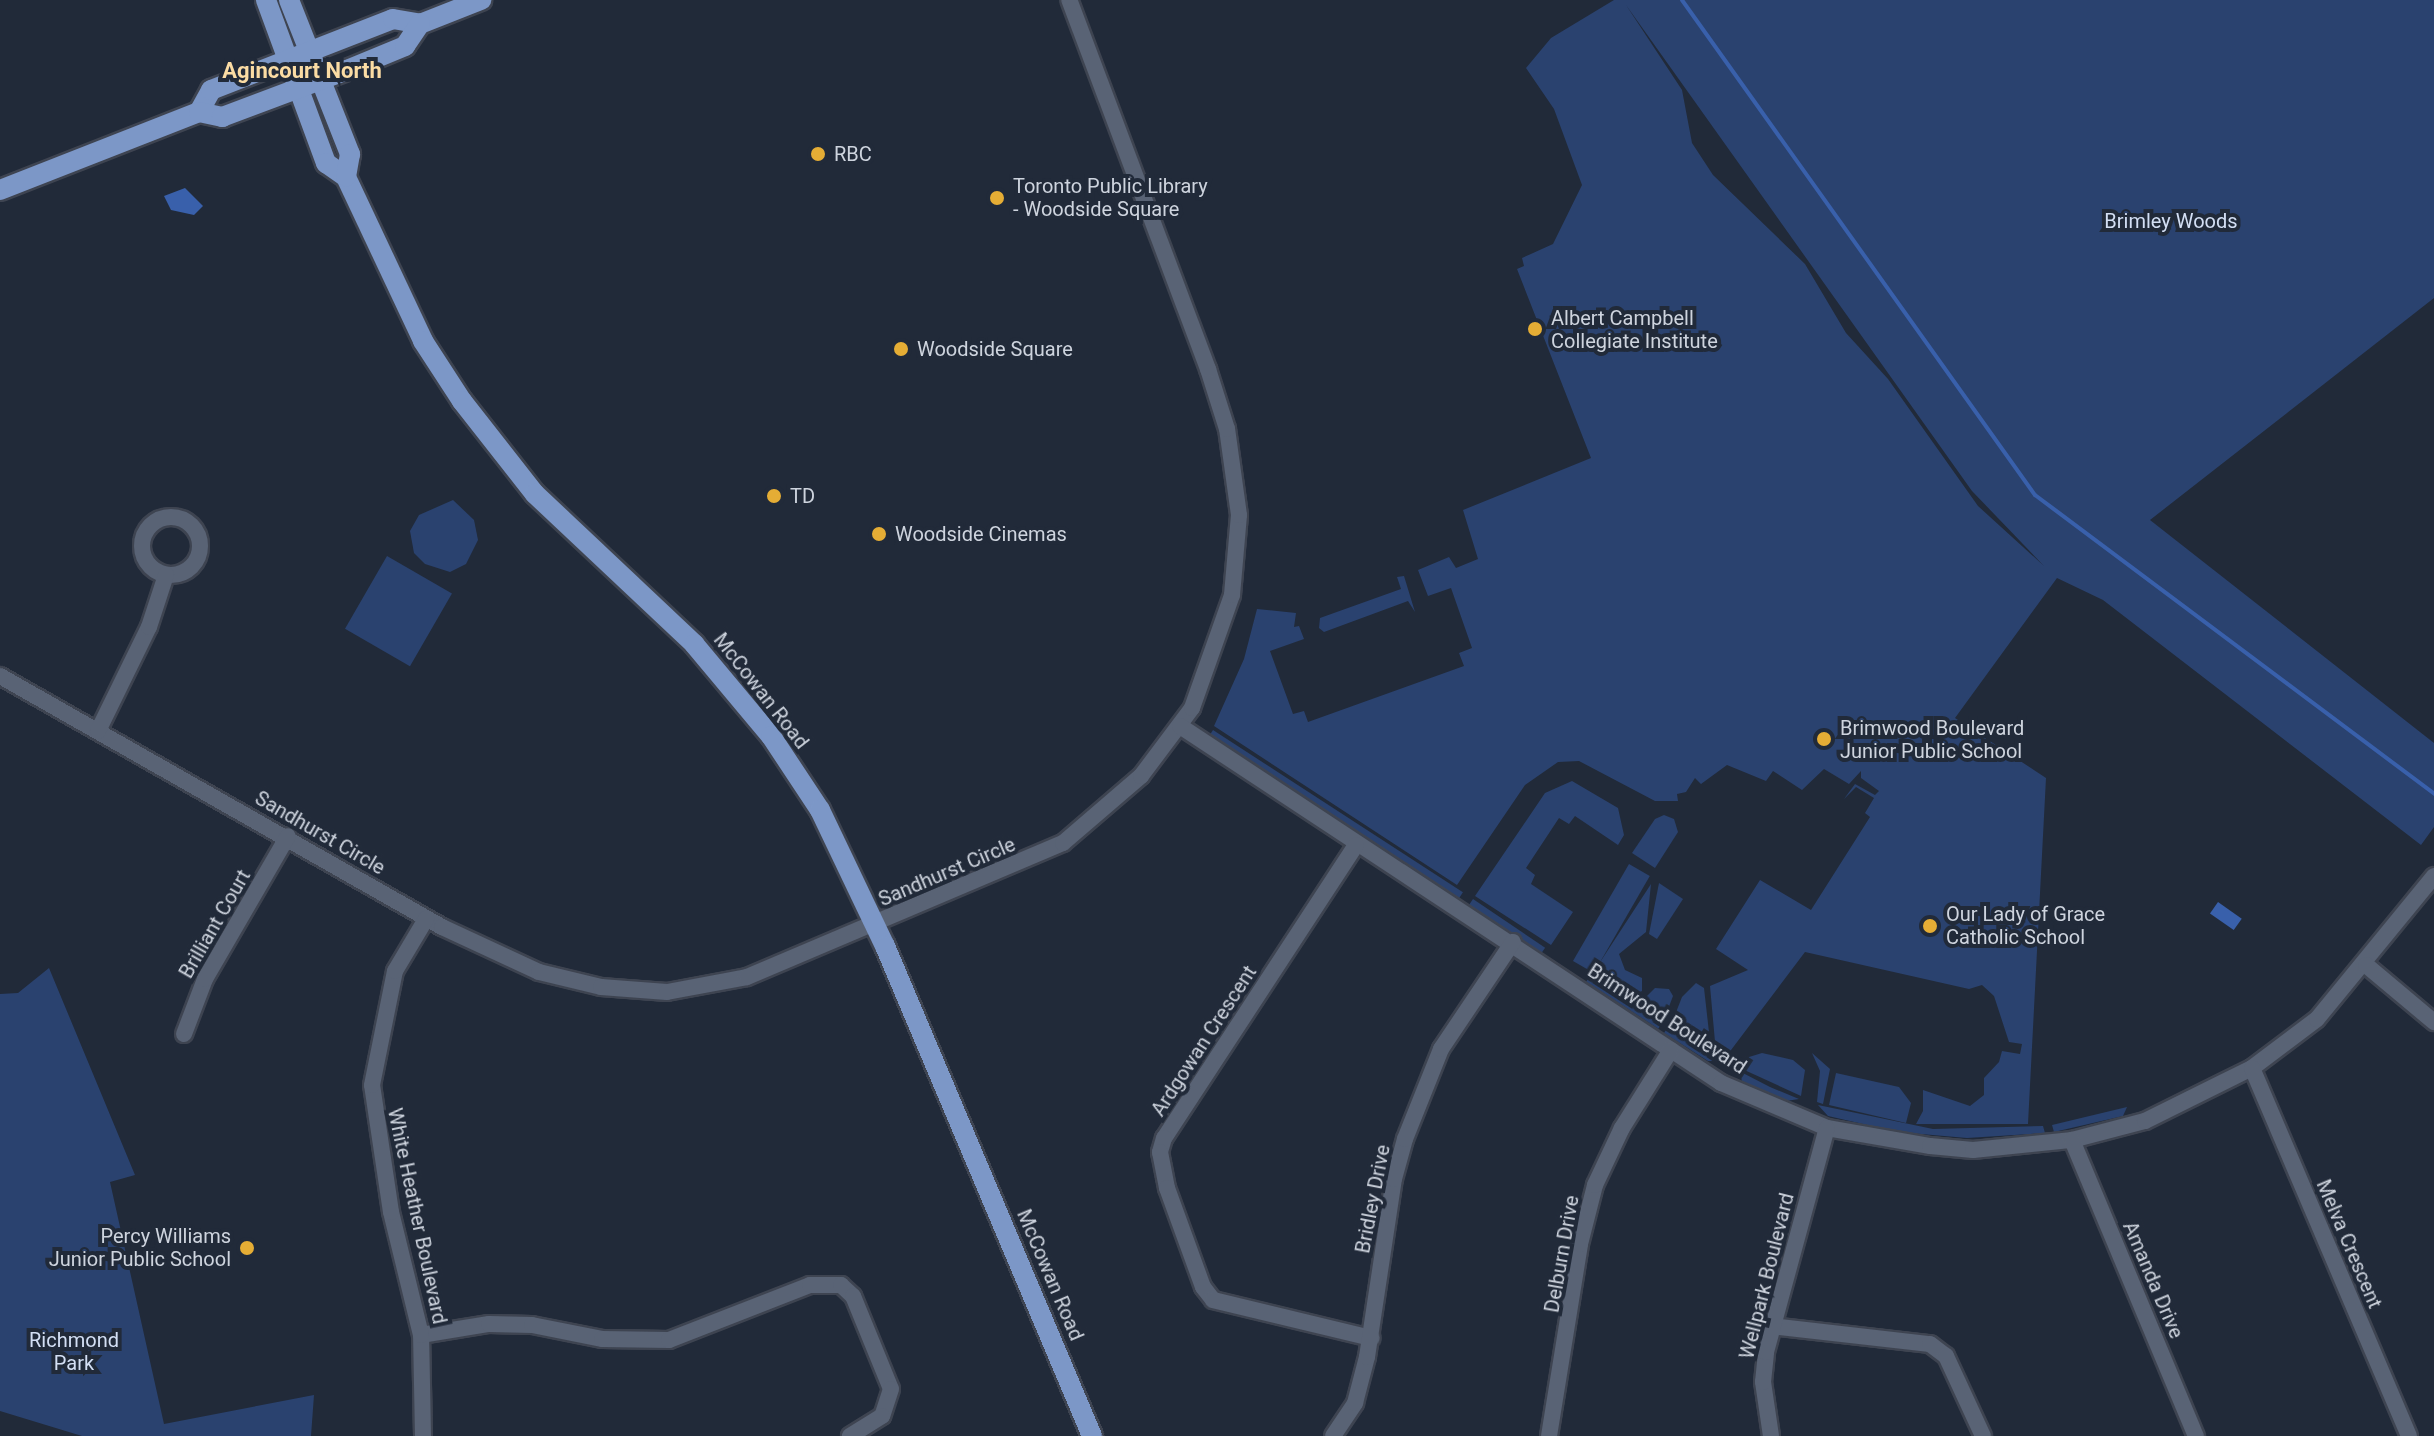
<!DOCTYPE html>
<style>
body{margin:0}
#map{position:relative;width:2434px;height:1436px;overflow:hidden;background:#212a39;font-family:Roboto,sans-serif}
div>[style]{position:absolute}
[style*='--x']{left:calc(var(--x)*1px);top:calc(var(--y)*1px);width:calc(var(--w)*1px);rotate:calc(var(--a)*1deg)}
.green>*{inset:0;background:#2a426f;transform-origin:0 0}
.water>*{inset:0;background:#3960ab;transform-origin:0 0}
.stream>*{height:4px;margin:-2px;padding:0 2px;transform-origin:2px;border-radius:2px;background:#3960ab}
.roads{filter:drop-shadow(2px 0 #3e4451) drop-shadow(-2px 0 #3e4451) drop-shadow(0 2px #3e4451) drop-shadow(0 -2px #3e4451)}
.minor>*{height:16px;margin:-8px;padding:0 8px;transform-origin:8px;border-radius:8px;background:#596375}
.minor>.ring{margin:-8px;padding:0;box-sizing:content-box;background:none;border:16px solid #596375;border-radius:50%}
.major>*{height:20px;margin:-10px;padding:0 10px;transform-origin:10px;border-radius:10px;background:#7c97c7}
.dots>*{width:22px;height:22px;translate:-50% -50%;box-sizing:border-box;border:4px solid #212a39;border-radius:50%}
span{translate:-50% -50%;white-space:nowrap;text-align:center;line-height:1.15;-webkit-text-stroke:8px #212a39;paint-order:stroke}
.poi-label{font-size:20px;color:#ced4de}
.left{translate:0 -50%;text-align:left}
.right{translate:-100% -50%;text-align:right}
.park-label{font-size:20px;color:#d3dff4}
.street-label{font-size:20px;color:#ced4de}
.neighbourhood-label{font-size:22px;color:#fbdca4;font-weight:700}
</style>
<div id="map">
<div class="green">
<i style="clip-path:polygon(evenodd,1614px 0,2434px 0,2434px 298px,2150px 520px,2434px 743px,2434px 827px,2421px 845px,2103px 600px,2057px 578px,1955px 718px,2046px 778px,2028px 1124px,1916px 1124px,1923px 1111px,1923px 1090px,1970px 1106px,1984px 1095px,1984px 1078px,1999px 1062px,2002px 1051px,2020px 1054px,2022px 1044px,2009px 1042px,1994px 996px,1982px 985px,1969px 989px,1805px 952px,1725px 1058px,1716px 1053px,1710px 986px,1748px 970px,1716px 949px,1760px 880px,1811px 910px,1870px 817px,1865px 813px,1874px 798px,1856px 787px,1844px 799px,1855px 784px,1875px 795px,1879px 791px,1861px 778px,1861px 771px,1849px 784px,1824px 769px,1802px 790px,1773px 771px,1766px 781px,1727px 765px,1701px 784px,1695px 778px,1686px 792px,1677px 794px,1678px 801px,1655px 801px,1579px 761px,1558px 762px,1525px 785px,1457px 885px,1214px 726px,1244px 659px,1257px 609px,1296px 613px,1294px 627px,1299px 626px,1304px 639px,1270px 651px,1293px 714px,1304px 711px,1308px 722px,1464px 666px,1459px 653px,1472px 648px,1451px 588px,1428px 596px,1418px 570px,1449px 557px,1456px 568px,1478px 559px,1463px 510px,1591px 458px,1517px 269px,1524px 266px,1522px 258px,1553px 244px,1582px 185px,1554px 109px,1526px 68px,1551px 38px,1614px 0,1626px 5px,1972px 491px,2044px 566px,1978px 506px,1888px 379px,1846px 333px,1805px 264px,1713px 175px,1692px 143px,1682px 90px,1626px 5px)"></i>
<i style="clip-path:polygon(453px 500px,474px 520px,478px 540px,466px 564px,450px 572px,425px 564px,414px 553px,410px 531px,419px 515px)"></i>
<i style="left:387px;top:556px;width:75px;height:84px;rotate:30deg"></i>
<i style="clip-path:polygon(1404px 576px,1415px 612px,1408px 601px,1324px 632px,1319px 628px,1320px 618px,1401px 589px,1397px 577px)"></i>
<i style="left:1213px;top:730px;width:298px;height:8px;rotate:33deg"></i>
<i style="clip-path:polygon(1572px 781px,1618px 808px,1624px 835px,1618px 845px,1575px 816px,1569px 824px,1559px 818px,1526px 868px,1535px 875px,1531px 884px,1573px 912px,1551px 945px,1475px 896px,1545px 793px)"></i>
<i style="clip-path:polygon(1664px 815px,1674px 819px,1678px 832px,1655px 868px,1632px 853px,1655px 819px)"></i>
<i style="left:1629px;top:864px;width:24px;height:112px;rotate:30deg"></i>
<i style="clip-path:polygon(1659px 883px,1683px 899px,1657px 939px,1649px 934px)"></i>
<i style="clip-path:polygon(1651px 884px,1646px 932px,1619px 954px,1625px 970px,1642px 978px,1642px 991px,1630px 997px,1593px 973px)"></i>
<i style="left:1473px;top:899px;width:87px;height:9px;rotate:34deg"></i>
<i style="clip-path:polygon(49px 968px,135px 1175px,110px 1182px,164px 1424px,314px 1395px,311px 1436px,82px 1436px,0 1411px,0 994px,18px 993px)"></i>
<i style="left:1590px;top:976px;width:86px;height:7px;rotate:33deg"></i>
<i style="clip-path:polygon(1696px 983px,1704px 988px,1711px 1050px,1671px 1025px,1682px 997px)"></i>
<i style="clip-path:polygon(1655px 988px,1669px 989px,1673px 996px,1664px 1020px,1639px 1004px)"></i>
<i style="clip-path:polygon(1668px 1027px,1721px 1061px,1708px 1061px,1664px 1033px)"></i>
<i style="clip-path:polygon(1762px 1053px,1793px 1060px,1805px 1070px,1801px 1096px,1740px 1068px,1749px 1057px)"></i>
<i style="clip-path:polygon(1812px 1053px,1830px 1069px,1823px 1104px,1817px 1102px,1820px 1071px)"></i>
<i style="clip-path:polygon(1739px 1071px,1770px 1087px,1799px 1099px,1786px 1101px,1762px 1091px,1742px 1081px)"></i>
<i style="clip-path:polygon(1836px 1073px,1899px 1087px,1911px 1103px,1906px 1123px,1829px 1105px)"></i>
<i style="clip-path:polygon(1818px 1105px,1933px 1129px,2043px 1126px,2045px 1133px,1967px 1138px,1898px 1132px,1828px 1116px)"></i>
<i style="clip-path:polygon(2127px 1107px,2123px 1116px,2054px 1132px,2052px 1125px)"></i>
</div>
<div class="water">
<i style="clip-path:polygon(185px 188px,203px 206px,194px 215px,171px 210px,164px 196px)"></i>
<i style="left:2218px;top:902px;width:29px;height:14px;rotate:35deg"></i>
</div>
<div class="stream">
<i style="--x:1682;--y:0;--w:608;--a:54.51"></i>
<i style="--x:2035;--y:495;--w:499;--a:36.8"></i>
</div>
<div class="roads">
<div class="minor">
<i class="ring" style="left:142px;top:517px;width:42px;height:42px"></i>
<i style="--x:0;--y:676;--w:508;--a:29.59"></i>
<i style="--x:442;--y:927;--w:107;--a:24.9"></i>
<i style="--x:539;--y:972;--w:64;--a:13.6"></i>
<i style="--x:601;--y:987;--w:66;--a:4.3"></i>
<i style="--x:667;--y:992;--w:81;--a:-10.6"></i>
<i style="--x:747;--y:977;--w:343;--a:-23"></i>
<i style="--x:1063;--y:843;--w:103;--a:-40.7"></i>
<i style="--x:1141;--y:776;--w:85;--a:-53.1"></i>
<i style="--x:1192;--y:708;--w:120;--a:-70.5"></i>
<i style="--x:1232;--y:595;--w:80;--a:-85"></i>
<i style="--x:1239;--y:515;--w:87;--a:-97.9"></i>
<i style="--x:1227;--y:429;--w:63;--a:-107.6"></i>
<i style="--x:1208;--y:369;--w:394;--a:-110.6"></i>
<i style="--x:1180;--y:726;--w:648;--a:33.42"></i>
<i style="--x:1721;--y:1083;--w:115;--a:23"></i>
<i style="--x:1827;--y:1128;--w:105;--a:9.9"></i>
<i style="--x:1930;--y:1146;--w:43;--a:5.3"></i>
<i style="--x:1973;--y:1150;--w:100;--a:-5.8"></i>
<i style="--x:2072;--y:1140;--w:75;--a:-14.6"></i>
<i style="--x:2145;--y:1121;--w:119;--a:-26.4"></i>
<i style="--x:2252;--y:1068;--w:81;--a:-37"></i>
<i style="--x:2317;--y:1019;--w:185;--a:-50.7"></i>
<i style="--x:98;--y:731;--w:116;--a:-63.9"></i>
<i style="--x:149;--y:627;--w:55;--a:-71.9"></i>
<i style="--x:1356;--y:845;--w:350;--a:123.2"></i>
<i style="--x:1164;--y:1138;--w:15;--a:106"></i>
<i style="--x:1160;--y:1152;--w:37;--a:79"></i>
<i style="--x:1167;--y:1188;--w:105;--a:70"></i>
<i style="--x:1203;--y:1287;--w:16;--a:52"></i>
<i style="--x:1213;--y:1300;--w:163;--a:13.5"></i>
<i style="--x:2366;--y:965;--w:89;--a:40"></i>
<i style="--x:184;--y:1034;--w:59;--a:-69.1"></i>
<i style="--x:205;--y:979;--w:165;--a:-59.9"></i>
<i style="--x:2252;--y:1068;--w:400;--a:66.9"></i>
<i style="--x:2072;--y:1140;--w:321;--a:67.3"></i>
<i style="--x:1771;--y:1326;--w:160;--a:6.5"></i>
<i style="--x:1930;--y:1344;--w:20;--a:37"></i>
<i style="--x:1946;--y:1356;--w:88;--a:65.2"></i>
<i style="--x:421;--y:1335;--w:69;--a:-9.2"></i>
<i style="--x:489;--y:1324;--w:43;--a:1.3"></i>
<i style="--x:532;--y:1325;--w:71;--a:11.3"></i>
<i style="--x:602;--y:1339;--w:67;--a:0.9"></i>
<i style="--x:669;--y:1340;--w:151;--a:-21.3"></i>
<i style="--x:810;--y:1285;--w:31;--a:0"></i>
<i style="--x:841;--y:1285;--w:16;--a:43"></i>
<i style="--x:853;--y:1296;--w:100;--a:67.8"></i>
<i style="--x:891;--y:1389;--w:28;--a:108"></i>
<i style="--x:882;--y:1416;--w:38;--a:148"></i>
<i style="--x:423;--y:1436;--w:101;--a:-91.1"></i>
<i style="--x:421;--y:1335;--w:127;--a:-103.7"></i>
<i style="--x:391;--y:1212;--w:128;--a:-98.5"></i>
<i style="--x:372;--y:1085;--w:116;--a:-78.6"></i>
<i style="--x:395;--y:971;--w:61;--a:-59.2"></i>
<i style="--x:1333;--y:1436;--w:40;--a:-56"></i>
<i style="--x:1355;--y:1403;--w:48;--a:-75.4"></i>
<i style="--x:1367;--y:1357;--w:180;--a:-81.4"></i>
<i style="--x:1394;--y:1179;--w:41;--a:-74.6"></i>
<i style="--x:1405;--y:1139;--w:97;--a:-68.2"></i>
<i style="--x:1441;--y:1049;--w:129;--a:-56.1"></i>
<i style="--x:1549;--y:1436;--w:194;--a:-80.8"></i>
<i style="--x:1580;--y:1244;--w:61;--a:-75.7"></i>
<i style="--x:1595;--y:1185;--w:63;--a:-64.7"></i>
<i style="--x:1622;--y:1128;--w:92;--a:-57.9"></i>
<i style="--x:1771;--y:1436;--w:55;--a:-98.4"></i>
<i style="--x:1763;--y:1382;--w:30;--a:-84"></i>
<i style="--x:1766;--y:1352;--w:232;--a:-74.8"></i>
</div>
<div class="major">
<i style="--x:266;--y:0;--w:174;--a:69.8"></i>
<i style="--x:326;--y:163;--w:24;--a:35"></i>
<i style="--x:346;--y:177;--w:181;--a:64.8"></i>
<i style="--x:423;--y:341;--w:72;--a:57"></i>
<i style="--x:462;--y:401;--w:118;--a:51.9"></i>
<i style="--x:535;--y:494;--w:219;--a:43.3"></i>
<i style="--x:694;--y:644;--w:120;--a:50.1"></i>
<i style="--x:771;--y:736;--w:89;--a:56.5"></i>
<i style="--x:820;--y:810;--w:151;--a:64.5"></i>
<i style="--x:885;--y:946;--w:532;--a:67.1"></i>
<i style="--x:289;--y:0;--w:166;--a:68.4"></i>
<i style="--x:350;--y:154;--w:23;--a:100"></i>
<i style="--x:199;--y:112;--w:25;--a:-61"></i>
<i style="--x:211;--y:90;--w:195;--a:-21.3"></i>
<i style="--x:393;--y:19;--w:27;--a:10"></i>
<i style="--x:420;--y:24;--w:66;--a:-21.5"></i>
<i style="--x:0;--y:190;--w:214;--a:-21.4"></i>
<i style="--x:199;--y:112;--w:24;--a:12"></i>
<i style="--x:222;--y:117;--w:134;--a:-20.6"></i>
<i style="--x:347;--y:70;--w:63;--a:-22.5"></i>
<i style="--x:405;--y:46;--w:27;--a:-56"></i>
</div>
</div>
<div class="dots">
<i style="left:818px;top:154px;background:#e5ad35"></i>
<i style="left:997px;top:198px;background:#e5ad35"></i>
<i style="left:1535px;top:329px;background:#e5ad35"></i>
<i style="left:901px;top:349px;background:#e5ad35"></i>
<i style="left:774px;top:496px;background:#e5ad35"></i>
<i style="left:879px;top:534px;background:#e5ad35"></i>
<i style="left:1824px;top:739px;background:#e5ad35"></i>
<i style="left:1930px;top:926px;background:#e5ad35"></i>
<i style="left:247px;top:1248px;background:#e5ad35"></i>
</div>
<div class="poi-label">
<span class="left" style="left:834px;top:154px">RBC</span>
<span class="left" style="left:1013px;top:198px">Toronto Public Library<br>- Woodside Square</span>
<span class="left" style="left:1551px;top:330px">Albert Campbell<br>Collegiate Institute</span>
<span class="left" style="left:917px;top:349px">Woodside Square</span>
<span class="left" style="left:790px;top:496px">TD</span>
<span class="left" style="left:895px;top:534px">Woodside Cinemas</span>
<span class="left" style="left:1840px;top:740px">Brimwood Boulevard<br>Junior Public School</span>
<span class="left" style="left:1946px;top:926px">Our Lady of Grace<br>Catholic School</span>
<span class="right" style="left:231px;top:1248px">Percy Williams<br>Junior Public School</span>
</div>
<div class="park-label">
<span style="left:2171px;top:221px">Brimley Woods</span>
<span style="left:74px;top:1352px">Richmond<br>Park</span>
</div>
<div class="street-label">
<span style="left:761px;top:691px;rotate:52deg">McCowan Road</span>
<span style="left:320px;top:833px;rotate:30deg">Sandhurst Circle</span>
<span style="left:947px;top:872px;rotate:-23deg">Sandhurst Circle</span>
<span style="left:215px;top:924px;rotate:-60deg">Brilliant Court</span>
<span style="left:1667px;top:1019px;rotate:33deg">Brimwood Boulevard</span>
<span style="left:1204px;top:1041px;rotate:-57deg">Ardgowan Crescent</span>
<span style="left:1373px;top:1199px;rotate:-79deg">Bridley Drive</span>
<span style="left:417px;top:1216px;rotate:78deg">White Heather Boulevard</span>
<span style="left:2349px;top:1244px;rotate:67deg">Melva Crescent</span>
<span style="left:1562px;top:1254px;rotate:-80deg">Delburn Drive</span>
<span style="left:1050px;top:1275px;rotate:67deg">McCowan Road</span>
<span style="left:1767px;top:1276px;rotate:-76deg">Wellpark Boulevard</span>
<span style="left:2153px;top:1280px;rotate:67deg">Amanda Drive</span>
</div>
<div class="neighbourhood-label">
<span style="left:302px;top:71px">Agincourt North</span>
</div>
</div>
